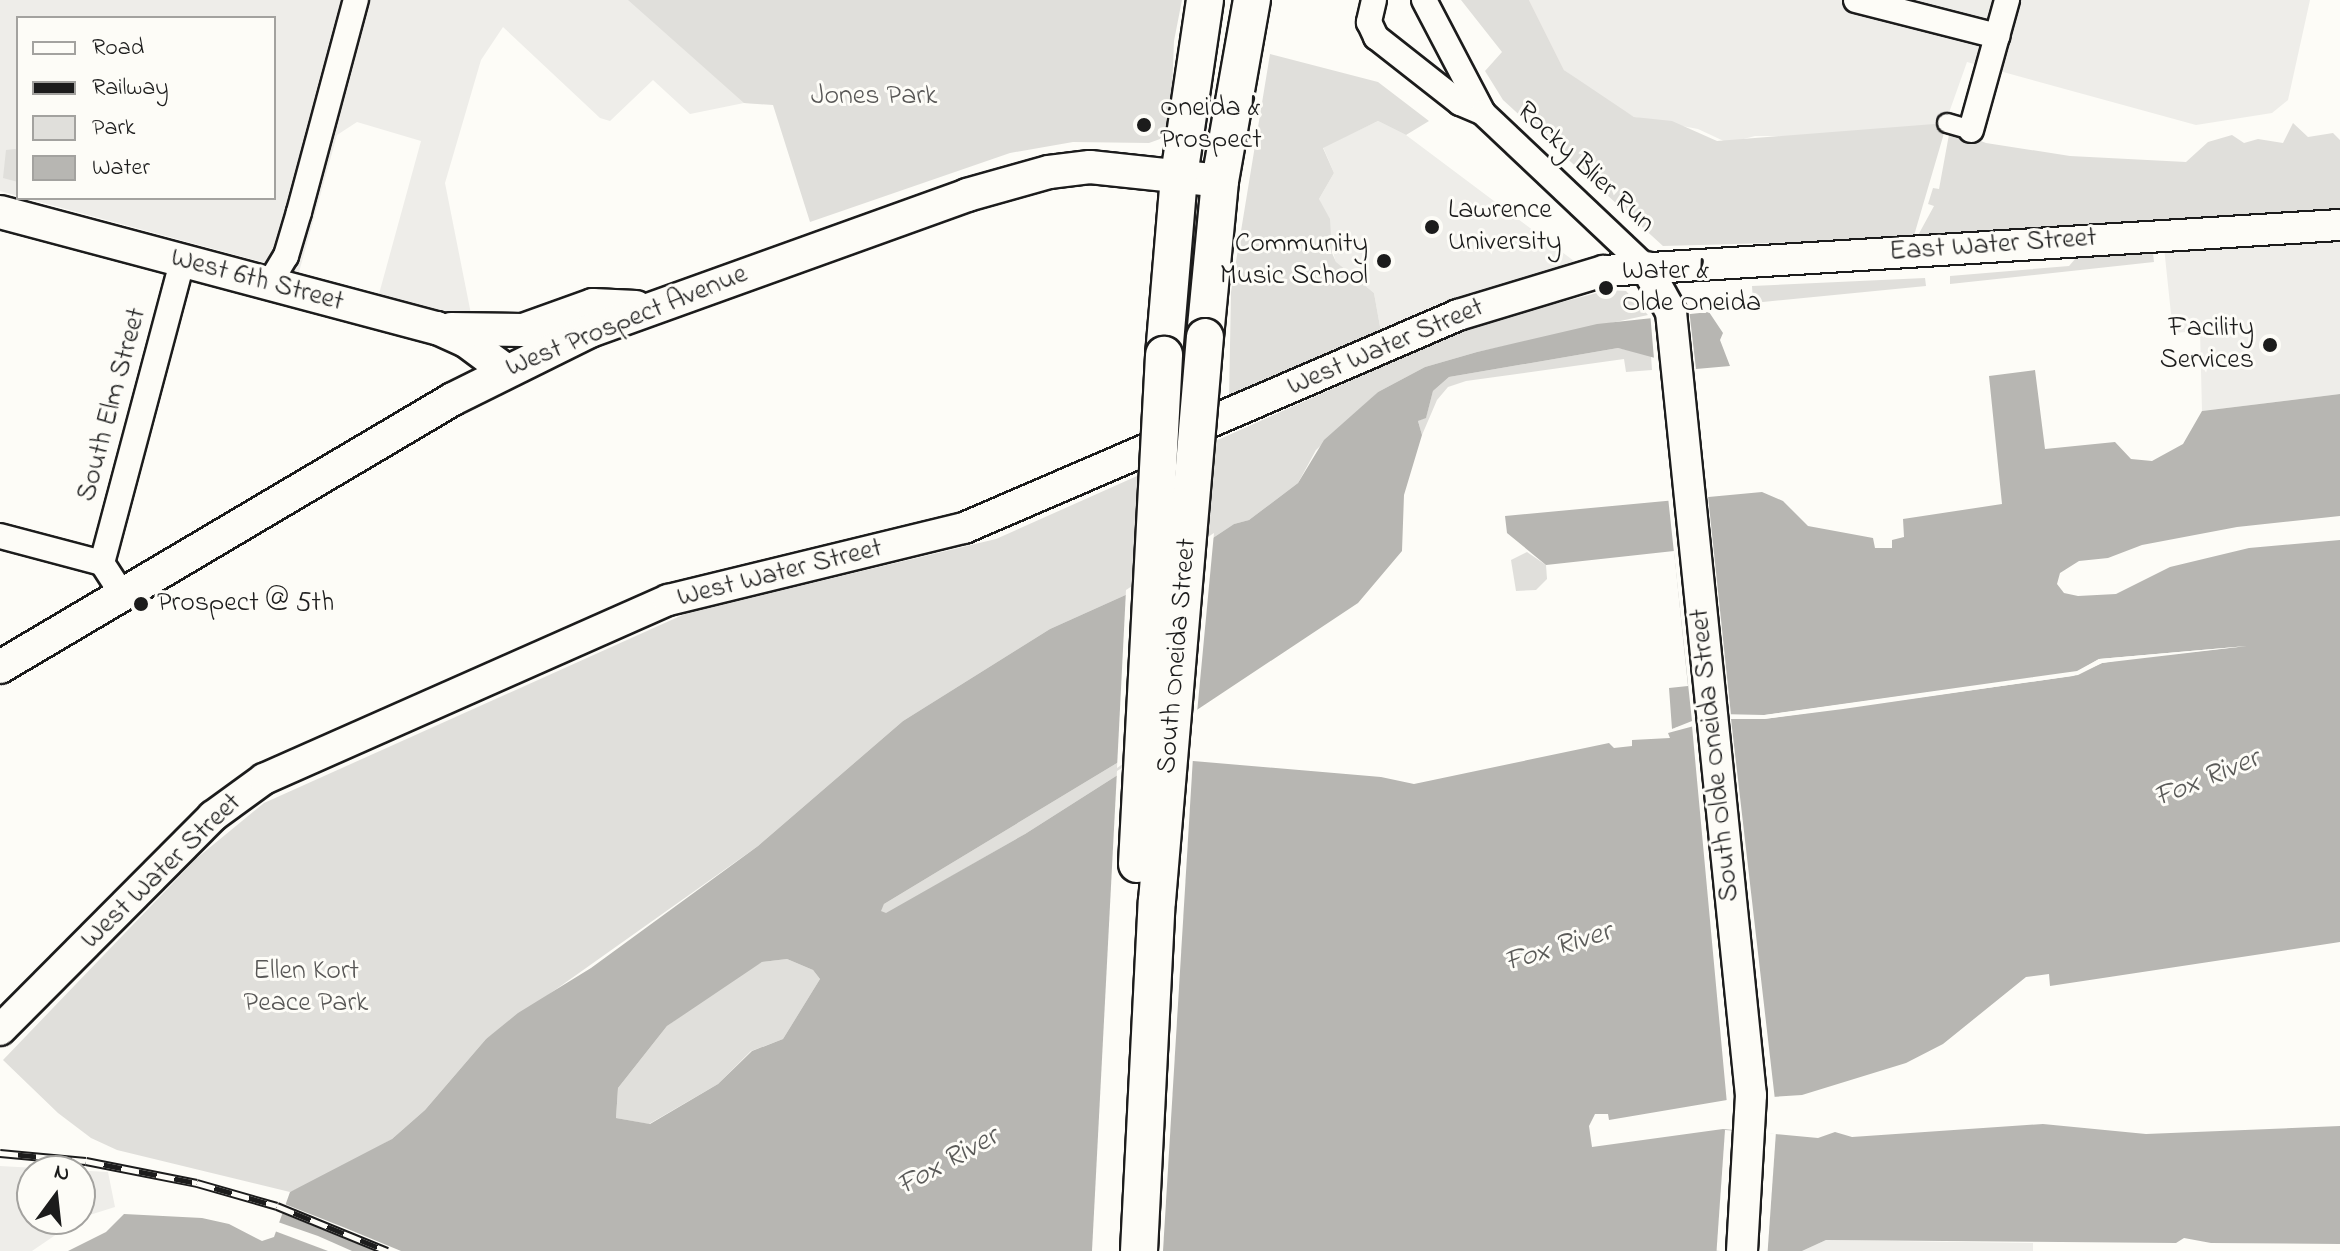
<!DOCTYPE html>
<style>
body{margin:0}
#map{position:relative;width:2340px;height:1251px;overflow:hidden;background:#fdfcf7;font-family:"Indie Flower",sans-serif}
div>[style]{position:absolute}
[style*='--x']{left:calc(var(--x)*1px);top:calc(var(--y)*1px);width:calc(var(--w)*1px);rotate:calc(var(--a)*1deg)}
.built>*{inset:0;background:#eeede9}
.green>*{inset:0;background:#e0dfdb}
.water>*{inset:0;background:#b7b6b2}
.pier>*{inset:0;background:#fdfcf7;transform-origin:0 0}
.roads{filter:drop-shadow(2px 0 #1c1c1c) drop-shadow(-2px 0 #1c1c1c) drop-shadow(0 2px #1c1c1c) drop-shadow(0 -2px #1c1c1c)}
.pedestrian>*{height:18px;margin:-9px;padding:0 9px;transform-origin:9px;border-radius:9px;background:#fdfcf7}
.minor>*{height:24px;margin:-12px;padding:0 12px;transform-origin:12px;border-radius:12px;background:#fdfcf7}
.tertiary>*{height:30px;margin:-15px;padding:0 15px;transform-origin:15px;border-radius:15px;background:#fdfcf7}
.secondary>*{height:32px;margin:-16px;padding:0 16px;transform-origin:16px;border-radius:16px;background:#fdfcf7}
.primary>*{height:36px;margin:-18px;padding:0 18px;transform-origin:18px;border-radius:18px;background:#fdfcf7}
.rail>*{height:9px;margin-top:-4.5px;transform-origin:0;background:repeating-linear-gradient(90deg,#fdfcf7 0 18px,#1c1c1c 0 36px);box-sizing:border-box;border-block:2px solid #1c1c1c}
.bridges{filter:drop-shadow(2px 0 #1c1c1c) drop-shadow(-2px 0 #1c1c1c) drop-shadow(0 2px #1c1c1c) drop-shadow(0 -2px #1c1c1c)}
.primary-bridge>*{height:36px;margin:-18px;padding:0 18px;transform-origin:18px;border-radius:18px;background:#fdfcf7}
.dots>*{width:22px;height:22px;translate:-50% -50%;box-sizing:border-box;border:4px solid #fdfcf7;border-radius:50%}
span{translate:-50% -50%;white-space:nowrap;text-align:center;line-height:1.15;-webkit-text-stroke:6px #fdfcf7;paint-order:stroke}
.park-label{font-size:28px;color:#575655}
.poi-label{font-size:28px;color:#1c1c1c}
.left{translate:0 -50%;text-align:left}
.right{translate:-100% -50%;text-align:right}
.street-label{font-size:28px;color:#1c1c1c}
.water-label{font-size:30px;color:#5a5a58;font-style:italic}
.legend{position:absolute;left:16px;top:16px;width:260px;height:184px;box-sizing:border-box;background:#fdfcf7;border:2px solid #a3a29f;margin:0;padding:10px 14px;list-style:none;font-size:24px;color:#1c1c1c}
.legend li{display:flex;align-items:center;gap:16px;height:40px}
.legend b{width:40px;border:2px solid #a3a29f}
.north{position:absolute;left:16px;top:1155px;width:80px;height:80px;box-sizing:border-box;background:#fdfcf7;border:2px solid #a3a29f;border-radius:50%;rotate:15deg;font-size:22px;font-weight:700;line-height:32px;text-align:center;color:#1c1c1c}
.north::after{content:'';display:block;margin:auto;width:28px;height:36px;background:#1c1c1c;clip-path:polygon(50% 0,100% 100%,50% 72%,0 100%)}
</style>
<div id="map">
<div class="built">
<i style="clip-path:polygon(0 0,720px 0,773px 104px,744px 103px,690px 114px,653px 80px,610px 121px,600px 118px,503px 27px,481px 60px,445px 183px,472px 319px,379px 294px,421px 141px,357px 122px,337px 135px,299px 272px,25px 198px,274px 198px,274px 18px,18px 18px,18px 196px,0 191px)"></i>
<i style="clip-path:polygon(1529px 0,2310px 0,2288px 100px,2272px 113px,2196px 125px,1967px 62px,1945px 124px,1813px 136px,1755px 136px,1728px 143px,1698px 129px,1634px 117px,1603px 99px,1564px 70px)"></i>
<i style="clip-path:polygon(1378px 121px,1406px 135px,1574px 261px,1381px 332px,1374px 293px,1336px 263px,1319px 199px,1334px 173px,1323px 147px)"></i>
<i style="clip-path:polygon(2340px 237px,2340px 394px,2202px 411px,2200px 331px,2173px 333px,2164px 247px)"></i>
<i style="clip-path:polygon(0 1166px,108px 1172px,115px 1207px,80px 1218px,80px 1171px,32px 1171px,32px 1219px,79px 1219px,32px 1251px,0 1251px)"></i>
<i style="clip-path:polygon(1826px 1240px,2033px 1243px,2033px 1251px,1802px 1251px)"></i>
</div>
<div class="green">
<i style="clip-path:polygon(628px 0,1182px 0,1174px 41px,1171px 116px,1160px 139px,1149px 143px,1073px 142px,1010px 153px,810px 222px,773px 105px,744px 103px)"></i>
<i style="clip-path:polygon(1461px 0,1529px 0,1564px 70px,1634px 117px,1672px 121px,1717px 141px,1947px 123px,1913px 239px,1663px 246px,1503px 100px,1485px 71px,1502px 52px)"></i>
<i style="clip-path:polygon(1270px 54px,1378px 82px,1429px 121px,1406px 135px,1378px 121px,1323px 148px,1334px 173px,1319px 199px,1330px 219px,1332px 253px,1336px 262px,1374px 293px,1381px 332px,1229px 399px,1231px 292px)"></i>
<i style="clip-path:polygon(2293px 123px,2308px 137px,2333px 133px,2340px 140px,2340px 210px,1916px 239px,1934px 206px,1928px 204px,1933px 188px,1939px 189px,1950px 129px,1986px 143px,2070px 156px,2186px 162px,2208px 142px,2232px 135px,2244px 143px,2258px 139px,2283px 143px)"></i>
<i style="clip-path:polygon(15px 149px,18px 150px,18px 182px,3px 178px,6px 150px)"></i>
<i style="clip-path:polygon(2153px 253px,2154px 262px,1950px 284px,1950px 276px,2069px 266px,2076px 258px)"></i>
<i style="clip-path:polygon(1925px 278px,1926px 286px,1753px 303px,1752px 286px)"></i>
<i style="clip-path:polygon(1608px 290px,1626px 291px,1648px 315px,1477px 352px,1425px 367px,1378px 392px,1316px 450px,1298px 483px,1249px 520px,1234px 524px,1130px 593px,1050px 629px,903px 721px,758px 846px,486px 1039px,425px 1110px,392px 1139px,326px 1177px,290px 1192px,117px 1150px,91px 1138px,58px 1113px,3px 1060px,197px 858px,264px 803px,687px 613px,996px 539px,1475px 325px)"></i>
<i style="clip-path:polygon(1618px 348px,1651px 355px,1652px 370px,1626px 372px,1624px 359px,1466px 381px,1448px 387px,1437px 400px,1422px 435px,1418px 421px,1426px 417px,1433px 391px,1449px 377px)"></i>
<i style="clip-path:polygon(1527px 552px,1546px 565px,1547px 579px,1536px 590px,1516px 591px,1511px 560px)"></i>
<i style="clip-path:polygon(1146px 757px,1025px 834px,886px 914px,880px 911px,884px 904px,1117px 763px)"></i>
<i style="clip-path:polygon(787px 959px,813px 970px,820px 979px,783px 1039px,751px 1051px,718px 1084px,649px 1124px,616px 1118px,618px 1088px,667px 1026px,733px 978px,762px 962px)"></i>
</div>
<div class="water">
<i style="clip-path:polygon(evenodd,1709px 312px,1723px 333px,1720px 340px,1730px 366px,1696px 369px,1618px 348px,1449px 377px,1433px 391px,1426px 418px,1418px 421px,1422px 435px,1404px 495px,1402px 551px,1358px 603px,1117px 763px,884px 904px,881px 911px,886px 913px,1025px 834px,1146px 757px,1381px 777px,1414px 784px,1609px 743px,1614px 748px,1632px 746px,1632px 740px,1670px 738px,1668px 733px,1720px 719px,1764px 719px,1843px 709px,2078px 675px,2102px 663px,2126px 659px,2247px 646px,2099px 659px,2077px 671px,1764px 715px,1719px 714px,1672px 729px,1669px 688px,1688px 686px,1674px 551px,1546px 565px,1507px 533px,1505px 516px,1762px 492px,1783px 501px,1808px 526px,1873px 538px,1875px 548px,1892px 548px,1892px 540px,1904px 537px,1903px 519px,2002px 504px,1989px 376px,2035px 370px,2045px 449px,2115px 442px,2131px 459px,2152px 461px,2183px 444px,2202px 411px,2340px 394px,2340px 516px,2237px 527px,2142px 545px,2108px 558px,2079px 561px,2060px 573px,2057px 584px,2064px 593px,2078px 596px,2116px 594px,2170px 567px,2249px 548px,2340px 540px,2340px 942px,2050px 986px,2049px 974px,2026px 977px,1943px 1044px,1906px 1063px,1802px 1095px,1727px 1100px,1609px 1120px,1608px 1114px,1595px 1114px,1589px 1126px,1592px 1147px,1723px 1129px,1818px 1138px,1835px 1132px,1852px 1137px,2043px 1124px,2146px 1134px,2340px 1126px,2340px 1244px,2211px 1243px,2184px 1238px,2176px 1243px,1826px 1240px,1802px 1251px,68px 1251px,106px 1232px,124px 1214px,202px 1218px,229px 1224px,262px 1241px,274px 1237px,290px 1192px,392px 1139px,425px 1110px,486px 1039px,518px 1013px,591px 968px,758px 846px,903px 721px,1050px 629px,1130px 593px,1234px 524px,1249px 520px,1298px 483px,1324px 440px,1378px 392px,1425px 367px,1477px 352px,1597px 324px,1709px 312px,787px 959px,813px 970px,820px 979px,783px 1039px,752px 1051px,718px 1084px,650px 1124px,616px 1118px,618px 1088px,667px 1026px,762px 962px,787px 959px)"></i>
</div>
<div class="pier">
<i style="clip-path:polygon(1689px 309px,1696px 369px,1654px 359px,1650px 312px)"></i>
<i style="clip-path:polygon(1708px 496px,1731px 715px,1765px 715px,2077px 672px,2099px 659px,2247px 646px,2102px 663px,2073px 676px,1764px 719px,1731px 719px,1775px 1100px,1727px 1104px,1692px 726px,1672px 729px,1692px 721px,1668px 497px)"></i>
<i style="clip-path:polygon(1214px 533px,1197px 713px,1117px 768px,1126px 590px)"></i>
<i style="clip-path:polygon(1146px 753px,1193px 757px,1163px 1251px,1092px 1251px,1117px 771px)"></i>
<i style="left:1725px;top:1130px;width:51px;height:121px;rotate:4deg"></i>
<i style="clip-path:polygon(282px 1203px,343px 1227px,401px 1251px,376px 1251px,279px 1212px)"></i>
<i style="clip-path:polygon(275px 1221px,318px 1236px,352px 1251px,328px 1251px,272px 1230px)"></i>
</div>
<div class="roads">
<div class="pedestrian">
<i style="--x:1947;--y:123;--w:25;--a:16"></i>
</div>
<div class="minor">
<i style="--x:1374;--y:0;--w:23;--a:103"></i>
<i style="--x:1369;--y:22;--w:17;--a:65"></i>
<i style="--x:1376;--y:37;--w:107;--a:38.2"></i>
<i style="--x:1460;--y:103;--w:25;--a:23"></i>
<i style="--x:1424;--y:0;--w:127;--a:62.4"></i>
<i style="--x:1483;--y:113;--w:224;--a:43.4"></i>
<i style="--x:1856;--y:0;--w:146;--a:14.3"></i>
<i style="--x:1971;--y:130;--w:135;--a:-74.5"></i>
<i style="--x:269;--y:284;--w:33;--a:-59"></i>
<i style="--x:286;--y:256;--w:46;--a:-73.5"></i>
<i style="--x:299;--y:212;--w:220;--a:-75"></i>
<i style="--x:0;--y:536;--w:106;--a:14.8"></i>
<i style="--x:102;--y:563;--w:38;--a:57"></i>
<i style="--x:102;--y:563;--w:311;--a:-75.1"></i>
</div>
<div class="tertiary">
<i style="--x:1646;--y:267;--w:51;--a:60.9"></i>
<i style="--x:1671;--y:312;--w:787;--a:84.17"></i>
<i style="--x:1751;--y:1095;--w:156;--a:93.3"></i>
<i style="--x:0;--y:1030;--w:302;--a:-45.1"></i>
<i style="--x:213;--y:816;--w:63;--a:-36"></i>
<i style="--x:264;--y:779;--w:442;--a:-23.9"></i>
<i style="--x:668;--y:600;--w:305;--a:-13.7"></i>
<i style="--x:964;--y:528;--w:538;--a:-23.32"></i>
<i style="--x:1458;--y:315;--w:152;--a:-16.8"></i>
<i style="--x:1604;--y:271;--w:737;--a:-3.58"></i>
</div>
<div class="secondary">
<i style="--x:0;--y:212;--w:452;--a:14.9"></i>
<i style="--x:437;--y:328;--w:32;--a:24"></i>
<i style="--x:466;--y:341;--w:49;--a:36.6"></i>
<i style="--x:451;--y:329;--w:72;--a:0.8"></i>
<i style="--x:523;--y:330;--w:74;--a:-19.7"></i>
<i style="--x:593;--y:305;--w:43;--a:2.7"></i>
<i style="--x:0;--y:667;--w:526;--a:-30.61"></i>
<i style="--x:453;--y:399;--w:153;--a:-26.4"></i>
<i style="--x:590;--y:331;--w:401;--a:-19.8"></i>
<i style="--x:967;--y:195;--w:85;--a:-15.7"></i>
<i style="--x:1049;--y:172;--w:41;--a:-7"></i>
<i style="--x:1090;--y:167;--w:131;--a:6.1"></i>
</div>
<div class="primary">
<i style="--x:1205;--y:337;--w:157;--a:-84.5"></i>
<i style="--x:1220;--y:181;--w:184;--a:-80"></i>
<i style="--x:1164;--y:355;--w:180;--a:-85.2"></i>
<i style="--x:1179;--y:176;--w:178;--a:-81.6"></i>
</div>
</div>
<div class="rail">
<i style="--x:0;--y:1153;--w:86;--a:5.3"></i>
<i style="--x:86;--y:1161;--w:113;--a:11.2"></i>
<i style="--x:197;--y:1183;--w:83;--a:16"></i>
<i style="--x:277;--y:1206;--w:119;--a:22.2"></i>
</div>
<div class="bridges">
<div class="primary-bridge">
<i style="--x:1137;--y:864;--w:510;--a:-86.96"></i>
<i style="--x:1139;--y:1251;--w:350;--a:-87.1"></i>
<i style="--x:1157;--y:901;--w:566;--a:-85.14"></i>
</div>
</div>
<div class="dots">
<i style="left:1144px;top:125px;background:#1c1c1c"></i>
<i style="left:1432px;top:227px;background:#1c1c1c"></i>
<i style="left:1384px;top:261px;background:#1c1c1c"></i>
<i style="left:1606px;top:288px;background:#1c1c1c"></i>
<i style="left:2270px;top:345px;background:#1c1c1c"></i>
<i style="left:141px;top:604px;background:#1c1c1c"></i>
</div>
<div class="park-label">
<span style="left:874px;top:97px">Jones Park</span>
<span style="left:306px;top:988px">Ellen Kort<br>Peace Park</span>
</div>
<div class="poi-label">
<span class="left" style="left:1160px;top:125px">Oneida &amp;<br>Prospect</span>
<span class="left" style="left:1448px;top:227px">Lawrence<br>University</span>
<span class="right" style="left:1368px;top:261px">Community<br>Music School</span>
<span class="left" style="left:1622px;top:288px">Water &amp;<br>Olde Oneida</span>
<span class="right" style="left:2254px;top:345px">Facility<br>Services</span>
<span class="left" style="left:157px;top:604px">Prospect @ 5th</span>
</div>
<div class="street-label">
<span style="left:1585px;top:168px;rotate:43deg">Rocky Blier Run</span>
<span style="left:1993px;top:246px;rotate:-4deg">East Water Street</span>
<span style="left:257px;top:281px;rotate:15deg">West 6th Street</span>
<span style="left:627px;top:322px;rotate:-22deg">West Prospect Avenue</span>
<span style="left:1386px;top:348px;rotate:-23deg">West Water Street</span>
<span style="left:113px;top:405px;rotate:-75deg">South Elm Street</span>
<span style="left:780px;top:574px;rotate:-14deg">West Water Street</span>
<span style="left:1178px;top:656px;rotate:-85deg">South Oneida Street</span>
<span style="left:1716px;top:755px;rotate:-96deg">South Olde Oneida Street</span>
<span style="left:162px;top:872px;rotate:-44deg">West Water Street</span>
</div>
<div class="water-label">
<span style="left:2207px;top:779px;rotate:-22deg">Fox River</span>
<span style="left:1558px;top:948px;rotate:-17deg">Fox River</span>
<span style="left:948px;top:1162px;rotate:-29deg">Fox River</span>
</div>
<ul class="legend">
<li><b style="height:10px;background:#fdfcf7"></b>Road</li>
<li><b style="height:10px;background:#1c1c1c"></b>Railway</li>
<li><b style="height:22px;background:#e0dfdb"></b>Park</li>
<li><b style="height:22px;background:#b7b6b2"></b>Water</li>
</ul>
<div class="north">N</div>
</div>
